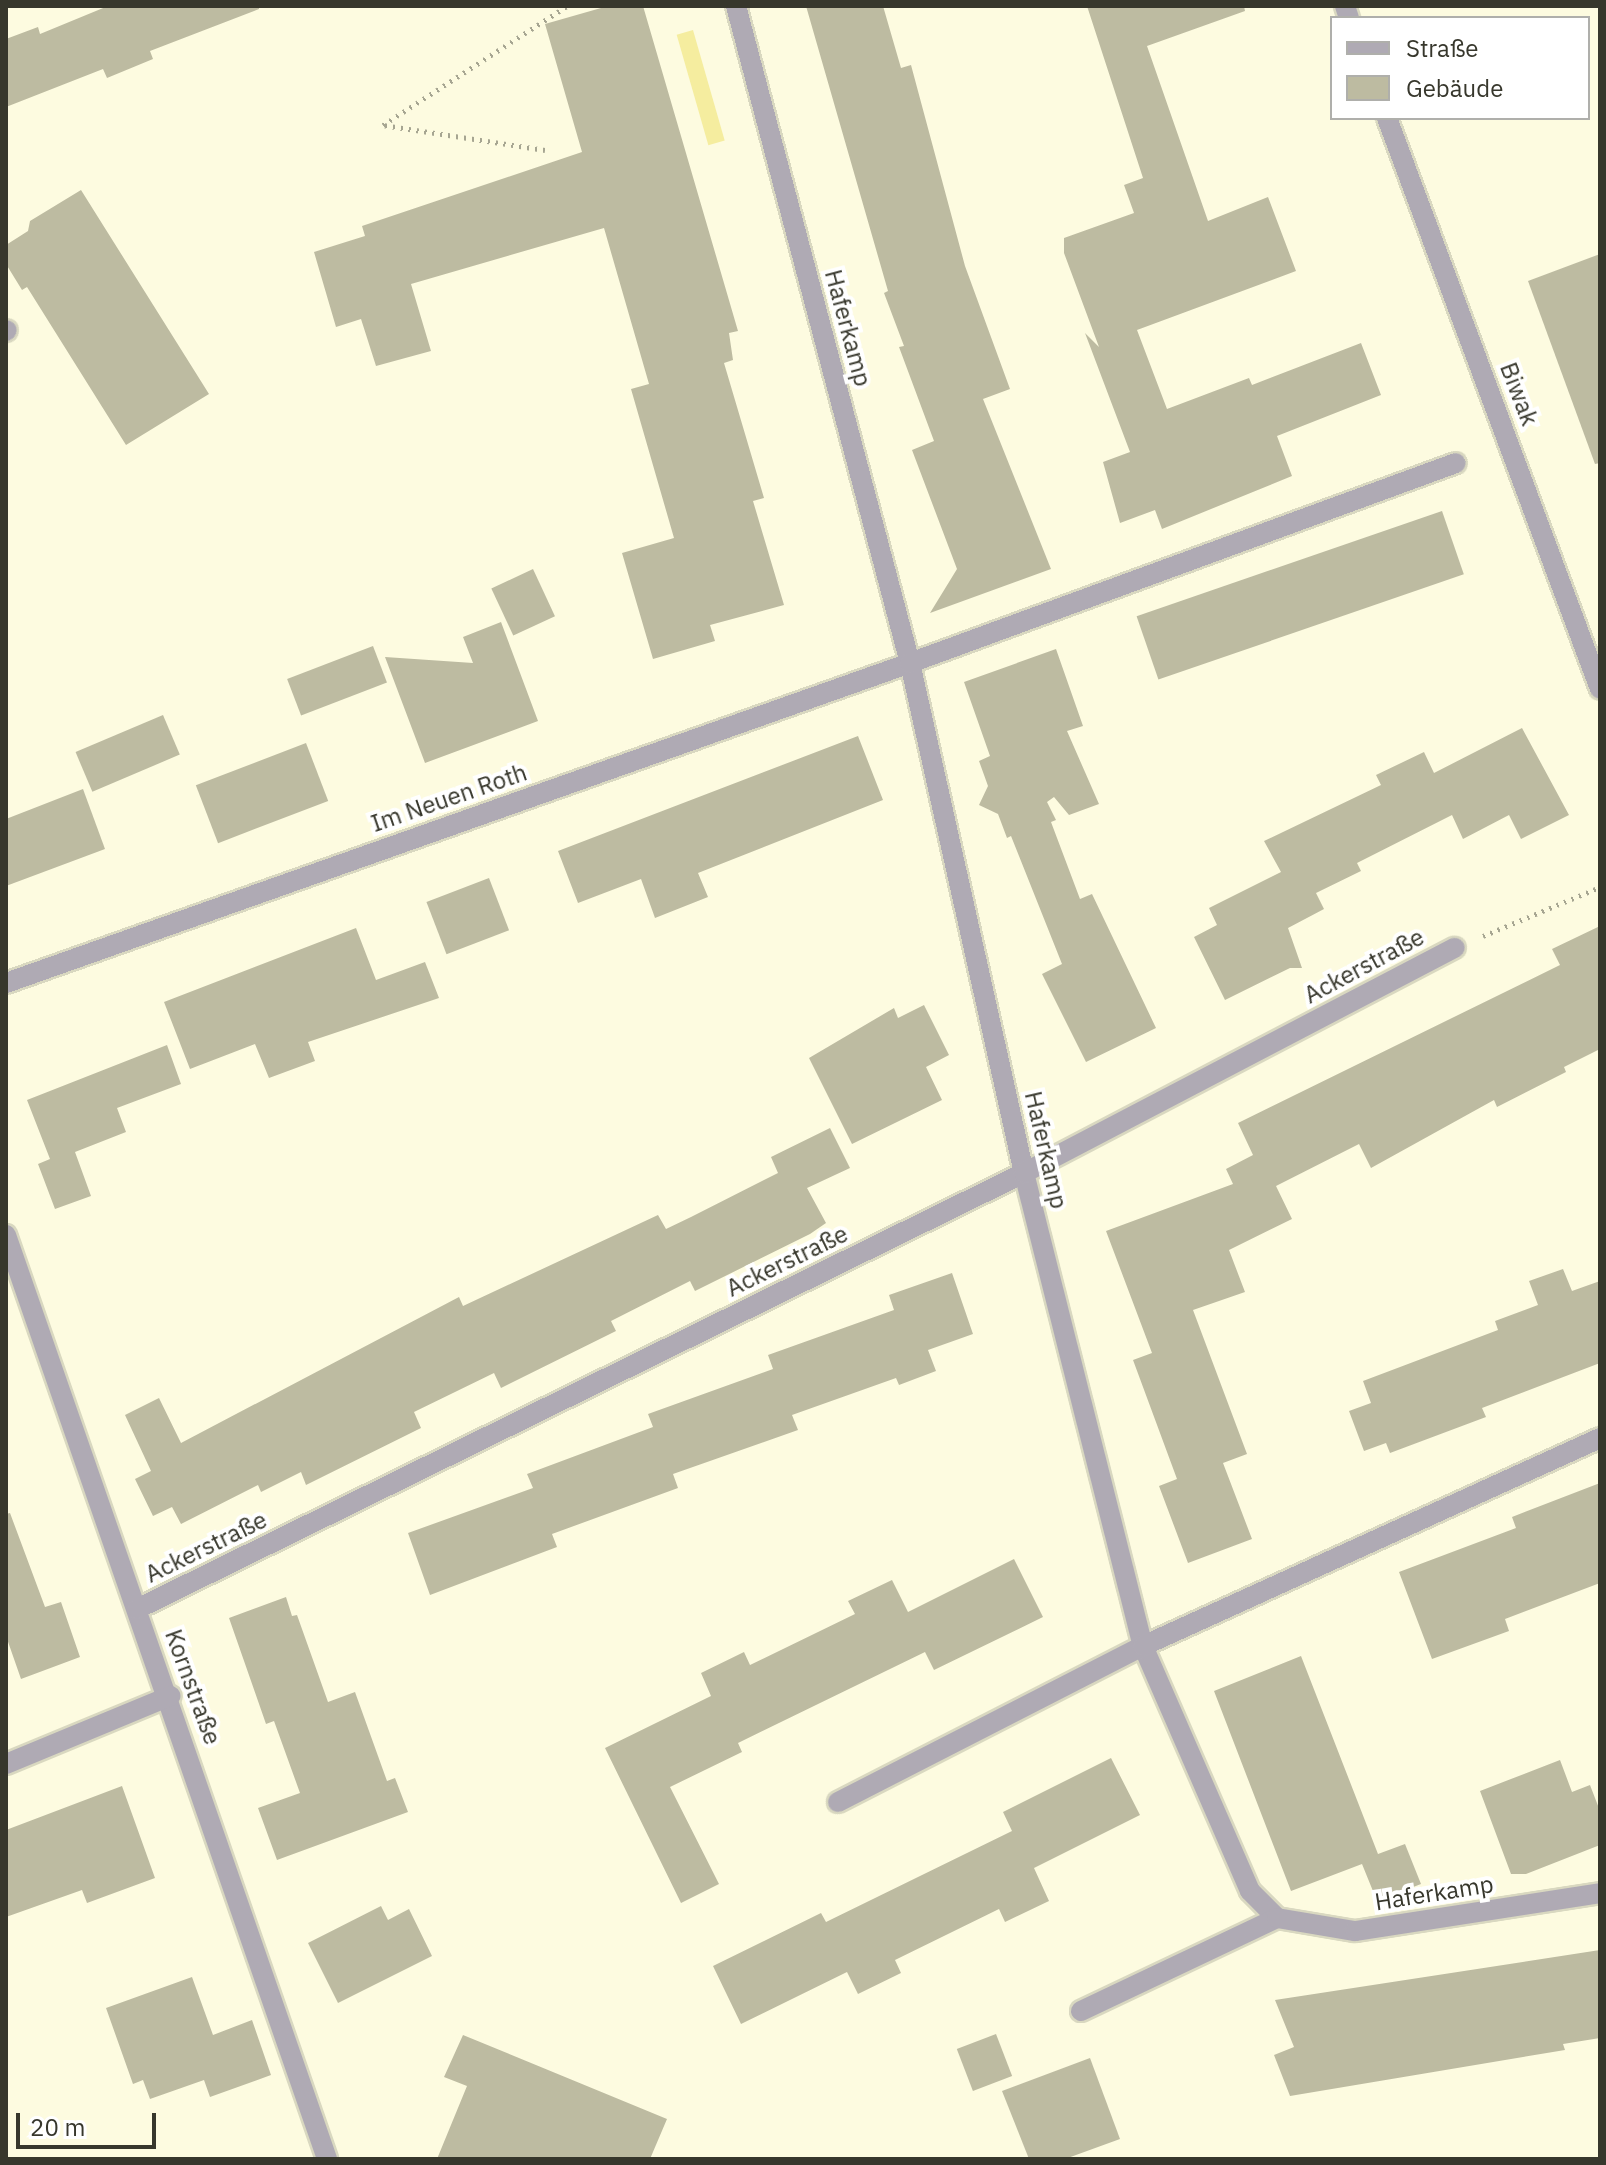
<!DOCTYPE html>
<meta charset="utf-8">
<style>
body{margin:0}
#map{position:relative;width:1606px;height:2165px;overflow:hidden;background:#fdfbe0;font-family:"IBM Plex Sans",sans-serif}
div>[style]{position:absolute}
.green>*{inset:0;background:#f5ed9f;transform-origin:0 0}
.building>*{inset:0;background:#bdbba1;transform-origin:0 0}
.path>*{height:5px;margin-top:-2.5px;transform-origin:0;background:repeating-linear-gradient(90deg,#a6a591 0 2px,transparent 0 8px)}
.roads{filter:drop-shadow(2px 0 #d9d8c0) drop-shadow(-2px 0 #d9d8c0) drop-shadow(0 2px #d9d8c0) drop-shadow(0 -2px #d9d8c0)}
.minor>*{height:20px;margin:-10px;padding:0 10px;transform-origin:10px;border-radius:10px;background:#afaab4}
span{translate:-50% -50%;white-space:nowrap;text-align:center;line-height:1.15;-webkit-text-stroke:8px #fff;paint-order:stroke}
.street-label{font-size:24px;color:#37372c}
.frame{position:absolute;inset:0;border:8px solid #37372c;pointer-events:none}
.legend{position:absolute;left:1330px;top:16px;width:260px;height:104px;box-sizing:border-box;background:#fff;border:2px solid #afafab;margin:0;padding:10px 14px;list-style:none;font-size:24px;color:#37372c}
.legend li{display:flex;align-items:center;gap:16px;height:40px}
.legend b{width:40px;border:2px solid #afafab}
.scale{position:absolute;left:16px;top:2113px;width:140px;height:36px;box-sizing:border-box;border:4px solid #37372c;border-top:0;padding-left:10px;font-size:24px;line-height:28px;white-space:nowrap;color:#37372c;-webkit-text-stroke:6px #fff;paint-order:stroke}
</style>
<div id="map">
<div class="green">
<i style="left:693px;top:30px;width:115px;height:17px;rotate:74deg"></i>
</div>
<div class="building">
<i style="clip-path:polygon(108px 6px,259px 6px,259px 9px,150px 51px,153px 59px,107px 78px,103px 69px,6px 107px,6px 39px,38px 27px,40px 34px)"></i>
<i style="clip-path:polygon(608px 6px,643px 6px,738px 331px,729px 333px,733px 360px,724px 363px,764px 498px,753px 501px,784px 605px,710px 625px,715px 641px,653px 659px,622px 553px,674px 538px,631px 389px,649px 384px,604px 228px,411px 284px,431px 351px,376px 366px,361px 319px,336px 327px,314px 252px,365px 236px,362px 226px,582px 152px,545px 24px)"></i>
<i style="clip-path:polygon(806px 6px,883px 6px,901px 68px,911px 65px,965px 266px,1010px 389px,983px 399px,1051px 569px,930px 613px,957px 569px,912px 450px,934px 441px,899px 347px,904px 346px,884px 293px,888px 291px)"></i>
<i style="clip-path:polygon(1087px 6px,1244px 6px,1245px 11px,1147px 46px,1208px 221px,1268px 197px,1296px 271px,1137px 330px,1167px 409px,1249px 378px,1252px 385px,1361px 343px,1381px 395px,1277px 436px,1292px 476px,1162px 529px,1155px 510px,1120px 523px,1103px 462px,1130px 452px,1085px 333px,1099px 347px,1064px 253px,1064px 238px,1134px 213px,1124px 185px,1143px 178px)"></i>
<i style="clip-path:polygon(81px 190px,209px 394px,126px 445px,27px 287px,22px 290px,6px 264px,6px 245px,28px 231px,30px 221px)"></i>
<i style="clip-path:polygon(1600px 254px,1600px 463px,1595px 464px,1528px 281px)"></i>
<i style="left:1442px;top:511px;width:67px;height:323px;rotate:71deg"></i>
<i style="left:533px;top:569px;width:52px;height:46px;rotate:65deg"></i>
<i style="clip-path:polygon(501px 622px,538px 721px,425px 763px,385px 657px,473px 663px,463px 637px)"></i>
<i style="left:373px;top:646px;width:39px;height:92px;rotate:69deg"></i>
<i style="clip-path:polygon(1056px 649px,1083px 726px,1067px 731px,1099px 804px,1069px 815px,1054px 797px,1047px 802px,1056px 820px,1051px 822px,1080px 899px,1092px 894px,1156px 1028px,1086px 1062px,1042px 974px,1062px 964px,1011px 836px,1007px 838px,998px 814px,979px 805px,988px 786px,979px 761px,990px 756px,964px 682px)"></i>
<i style="left:163px;top:715px;width:43px;height:95px;rotate:67deg"></i>
<i style="clip-path:polygon(1522px 728px,1569px 815px,1521px 839px,1509px 815px,1463px 839px,1452px 815px,1357px 863px,1361px 871px,1316px 893px,1324px 909px,1288px 928px,1302px 968px,1290px 968px,1225px 1000px,1194px 937px,1217px 925px,1209px 908px,1281px 872px,1264px 841px,1381px 785px,1376px 775px,1424px 752px,1434px 773px)"></i>
<i style="clip-path:polygon(858px 736px,883px 800px,698px 873px,708px 897px,655px 918px,641px 879px,578px 903px,558px 851px)"></i>
<i style="left:306px;top:743px;width:62px;height:118px;rotate:69deg"></i>
<i style="clip-path:polygon(83px 789px,105px 849px,6px 886px,6px 819px)"></i>
<i style="left:489px;top:878px;width:56px;height:67px;rotate:69deg"></i>
<i style="clip-path:polygon(1600px 926px,1600px 1049px,1564px 1067px,1566px 1072px,1497px 1107px,1494px 1100px,1371px 1168px,1359px 1144px,1276px 1186px,1292px 1219px,1229px 1250px,1245px 1292px,1193px 1310px,1247px 1454px,1223px 1463px,1252px 1539px,1188px 1563px,1159px 1486px,1177px 1479px,1133px 1360px,1152px 1353px,1106px 1231px,1233px 1184px,1226px 1169px,1253px 1155px,1238px 1123px,1560px 965px,1552px 949px)"></i>
<i style="clip-path:polygon(356px 928px,376px 980px,425px 962px,439px 998px,308px 1042px,315px 1061px,269px 1078px,255px 1044px,190px 1069px,164px 1002px)"></i>
<i style="clip-path:polygon(924px 1005px,949px 1055px,926px 1067px,942px 1100px,852px 1144px,809px 1058px,894px 1008px,898px 1018px)"></i>
<i style="clip-path:polygon(167px 1045px,181px 1084px,117px 1108px,126px 1132px,75px 1152px,91px 1196px,55px 1209px,38px 1164px,50px 1159px,27px 1100px)"></i>
<i style="clip-path:polygon(830px 1128px,850px 1168px,807px 1188px,826px 1223px,810px 1234px,695px 1291px,690px 1281px,611px 1321px,616px 1331px,501px 1388px,494px 1373px,414px 1412px,421px 1428px,306px 1485px,301px 1472px,261px 1492px,258px 1485px,181px 1524px,172px 1507px,153px 1516px,135px 1479px,151px 1471px,125px 1415px,159px 1398px,181px 1443px,459px 1297px,463px 1306px,658px 1215px,666px 1229px,691px 1217px,778px 1173px,771px 1157px)"></i>
<i style="clip-path:polygon(1563px 1269px,1572px 1291px,1600px 1281px,1600px 1363px,1482px 1408px,1486px 1417px,1390px 1453px,1386px 1443px,1364px 1451px,1349px 1411px,1371px 1403px,1363px 1381px,1498px 1330px,1495px 1321px,1538px 1305px,1529px 1281px)"></i>
<i style="clip-path:polygon(952px 1273px,973px 1334px,928px 1350px,936px 1371px,899px 1385px,896px 1378px,792px 1415px,798px 1430px,673px 1474px,678px 1488px,552px 1534px,557px 1547px,430px 1595px,408px 1533px,533px 1488px,527px 1474px,653px 1427px,648px 1414px,773px 1369px,768px 1355px,894px 1310px,889px 1295px)"></i>
<i style="clip-path:polygon(1600px 1483px,1600px 1583px,1505px 1619px,1509px 1631px,1432px 1659px,1399px 1572px,1516px 1528px,1512px 1517px)"></i>
<i style="clip-path:polygon(10px 1513px,45px 1607px,61px 1602px,80px 1657px,21px 1679px,6px 1636px,6px 1514px)"></i>
<i style="clip-path:polygon(1014px 1559px,1043px 1617px,934px 1670px,925px 1652px,738px 1743px,742px 1752px,670px 1787px,719px 1884px,681px 1903px,605px 1748px,711px 1696px,701px 1673px,744px 1652px,750px 1665px,855px 1614px,848px 1601px,892px 1580px,908px 1612px)"></i>
<i style="clip-path:polygon(286px 1597px,292px 1616px,297px 1615px,328px 1702px,355px 1692px,387px 1781px,395px 1778px,408px 1812px,277px 1860px,258px 1808px,300px 1793px,274px 1721px,266px 1724px,229px 1618px)"></i>
<i style="clip-path:polygon(1301px 1656px,1378px 1854px,1405px 1844px,1421px 1884px,1377px 1901px,1362px 1864px,1291px 1891px,1214px 1691px)"></i>
<i style="clip-path:polygon(1111px 1758px,1140px 1815px,1034px 1868px,1049px 1901px,1005px 1922px,999px 1909px,895px 1960px,901px 1973px,858px 1994px,847px 1972px,741px 2024px,713px 1966px,821px 1913px,826px 1922px,1012px 1831px,1003px 1812px)"></i>
<i style="clip-path:polygon(1560px 1760px,1572px 1792px,1590px 1785px,1600px 1811px,1600px 1845px,1526px 1874px,1511px 1874px,1480px 1791px)"></i>
<i style="clip-path:polygon(122px 1786px,155px 1878px,87px 1903px,82px 1890px,6px 1917px,6px 1830px)"></i>
<i style="clip-path:polygon(381px 1906px,388px 1920px,409px 1909px,432px 1956px,338px 2003px,308px 1943px)"></i>
<i style="clip-path:polygon(1600px 1950px,1600px 2038px,1563px 2044px,1565px 2050px,1290px 2096px,1274px 2055px,1294px 2047px,1275px 2000px)"></i>
<i style="clip-path:polygon(192px 1977px,213px 2035px,252px 2020px,271px 2075px,210px 2097px,204px 2080px,150px 2099px,143px 2080px,133px 2084px,106px 2008px)"></i>
<i style="left:996px;top:2034px;width:45px;height:42px;rotate:69deg"></i>
<i style="clip-path:polygon(463px 2035px,667px 2119px,650px 2159px,437px 2159px,467px 2086px,444px 2077px)"></i>
<i style="clip-path:polygon(1090px 2058px,1120px 2139px,1065px 2159px,1029px 2159px,1002px 2091px)"></i>
</div>
<div class="path">
<i style="left:545px;top:150px;width:164px;rotate:-171.2deg"></i>
<i style="left:383px;top:125px;width:219px;rotate:-32.9deg"></i>
<i style="left:1483px;top:936px;width:127px;rotate:-22.7deg"></i>
</div>
<div class="roads">
<div class="minor">
<i style="left:736px;top:6px;width:680px;rotate:75.17deg"></i>
<i style="left:910px;top:663px;width:523px;rotate:77.4deg"></i>
<i style="left:1024px;top:1173px;width:488px;rotate:75.9deg"></i>
<i style="left:1143px;top:1646px;width:267px;rotate:66.4deg"></i>
<i style="left:1250px;top:1891px;width:38px;rotate:45deg"></i>
<i style="left:1345px;top:6px;width:13px;rotate:72deg"></i>
<i style="left:1387px;top:118px;width:609px;rotate:69.54deg"></i>
<i style="left:6px;top:331px;width:1px;rotate:-45deg"></i>
<i style="left:6px;top:983px;width:959px;rotate:-19.49deg"></i>
<i style="left:910px;top:663px;width:581px;rotate:-20.12deg"></i>
<i style="left:6px;top:1235px;width:978px;rotate:70.84deg"></i>
<i style="left:137px;top:1609px;width:988px;rotate:-26.18deg"></i>
<i style="left:1024px;top:1173px;width:486px;rotate:-27.6deg"></i>
<i style="left:6px;top:1764px;width:178px;rotate:-22.5deg"></i>
<i style="left:838px;top:1802px;width:343px;rotate:-27.1deg"></i>
<i style="left:1143px;top:1646px;width:502px;rotate:-24.47deg"></i>
<i style="left:1081px;top:2011px;width:217px;rotate:-25.4deg"></i>
<i style="left:1277px;top:1918px;width:79px;rotate:9.5deg"></i>
<i style="left:1355px;top:1931px;width:248px;rotate:-8.8deg"></i>
</div>
</div>
<div class="street-label">
<span style="left:848px;top:328px;rotate:75deg">Haferkamp</span>
<span style="left:1519px;top:394px;rotate:69deg">Biwak</span>
<span style="left:449px;top:798px;rotate:-19deg">Im Neuen Roth</span>
<span style="left:1364px;top:966px;rotate:-28deg">Ackerstraße</span>
<span style="left:1046px;top:1150px;rotate:77deg">Haferkamp</span>
<span style="left:787px;top:1261px;rotate:-26deg">Ackerstraße</span>
<span style="left:206px;top:1547px;rotate:-26deg">Ackerstraße</span>
<span style="left:193px;top:1687px;rotate:70deg">Kornstraße</span>
<span style="left:1434px;top:1893px;rotate:-9deg">Haferkamp</span>
</div>
<div class="frame"></div>
<ul class="legend">
<li><b style="height:10px;background:#afaab4"></b>Straße</li>
<li><b style="height:22px;background:#bdbba1"></b>Gebäude</li>
</ul>
<div class="scale">20 m</div>
</div>
